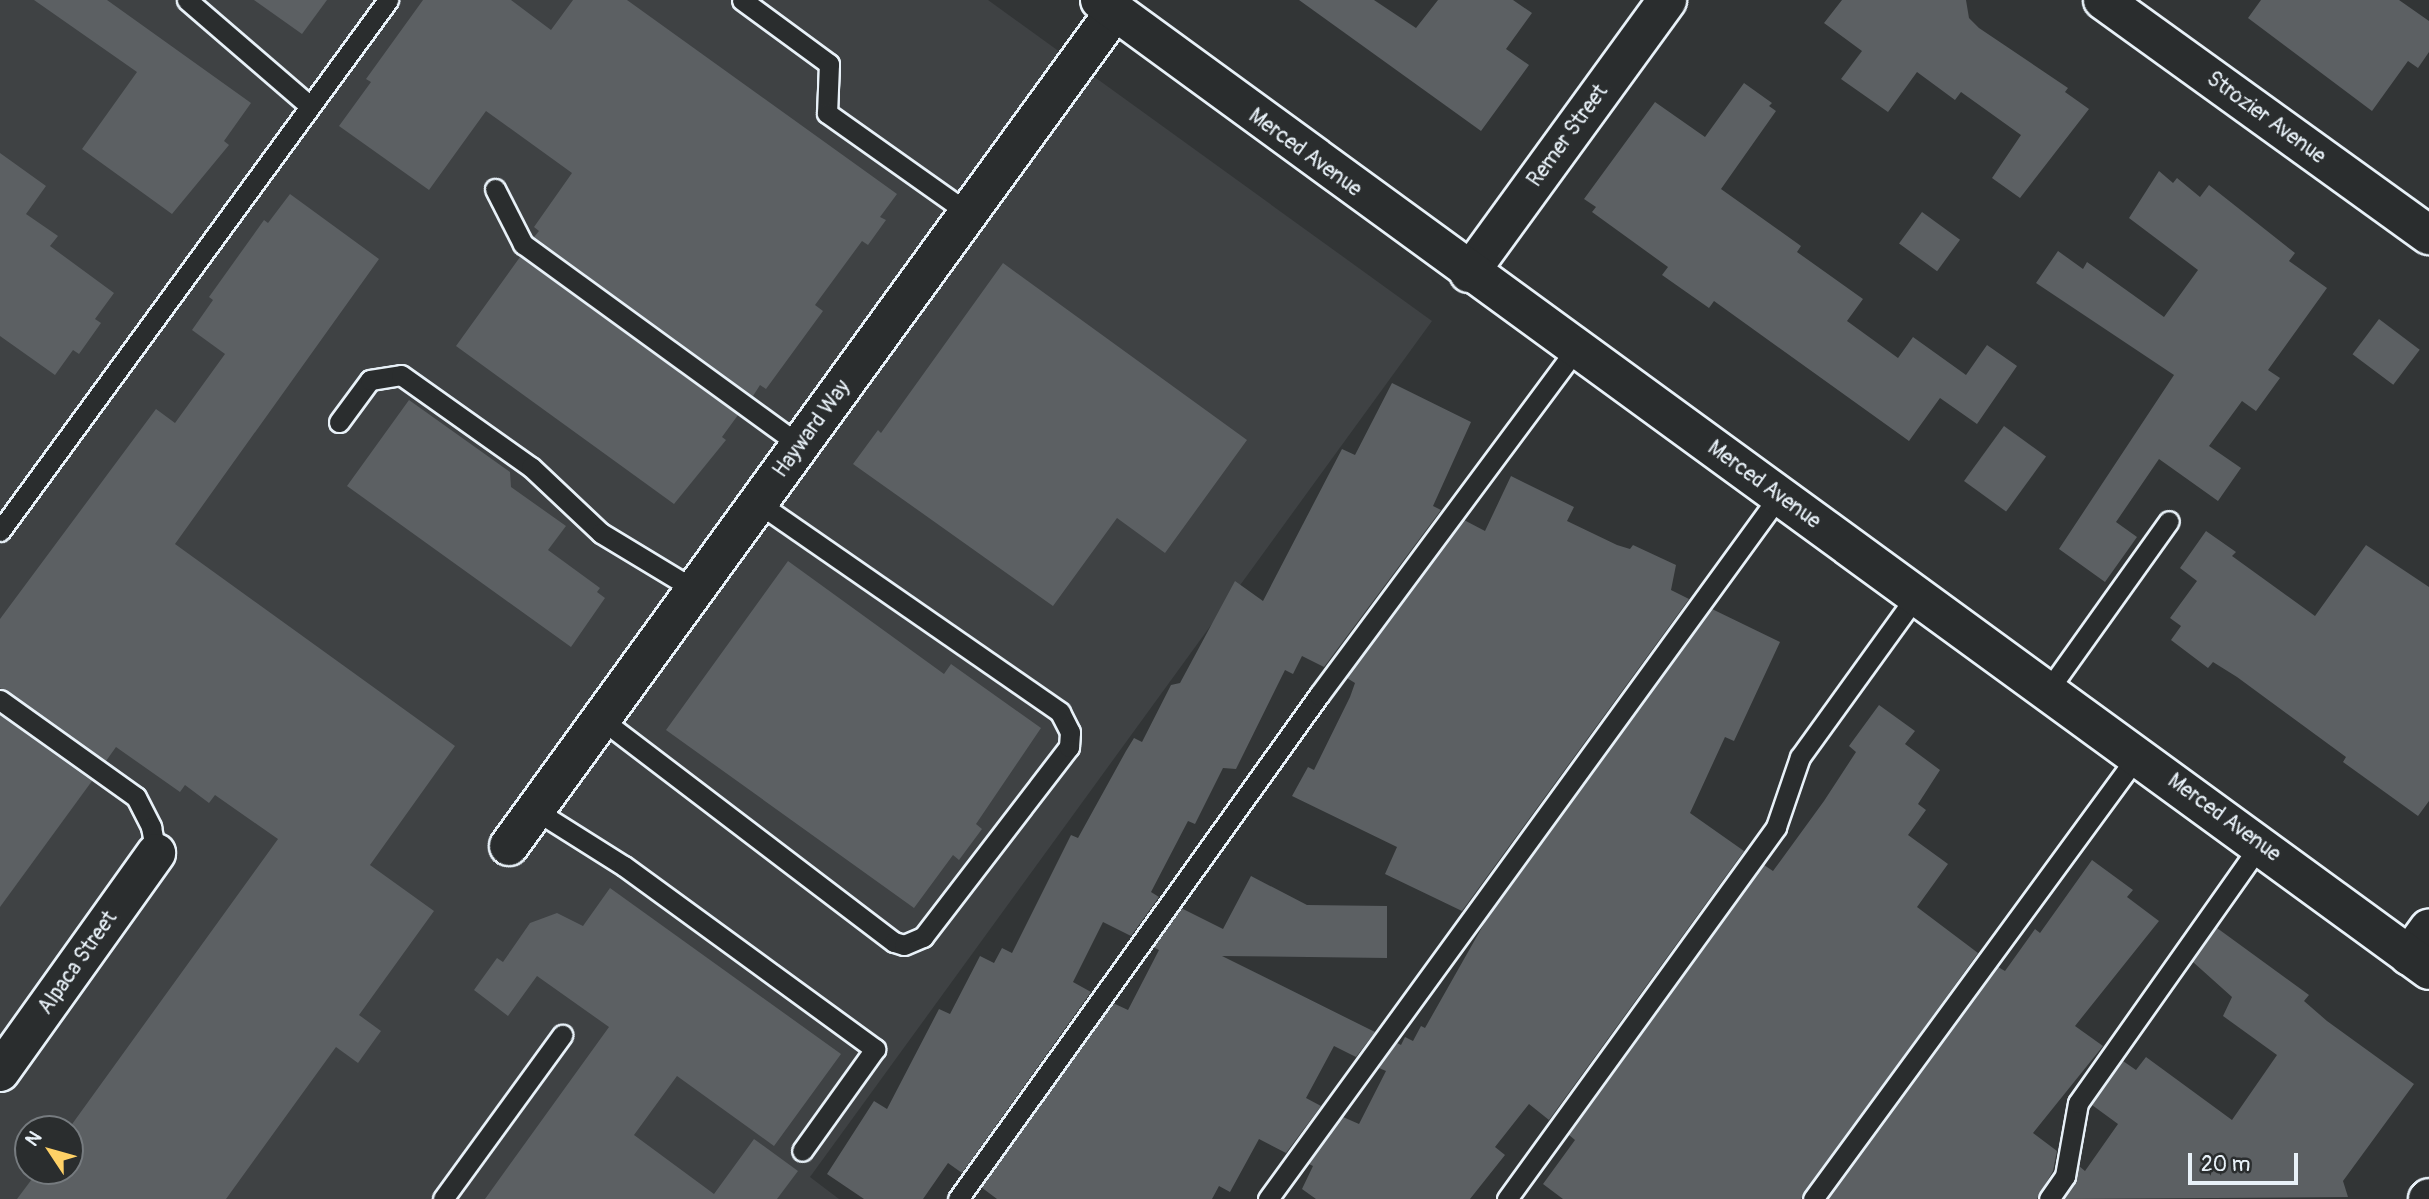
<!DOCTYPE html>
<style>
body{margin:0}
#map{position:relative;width:2429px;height:1199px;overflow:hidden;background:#323536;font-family:Pangolin,sans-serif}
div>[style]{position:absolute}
.built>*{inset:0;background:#3f4244}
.building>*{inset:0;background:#5c6063;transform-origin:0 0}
.roads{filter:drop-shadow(2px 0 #e8f1f8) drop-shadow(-2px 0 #e8f1f8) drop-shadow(0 2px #e8f1f8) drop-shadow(0 -2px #e8f1f8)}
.lane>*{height:19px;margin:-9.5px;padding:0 9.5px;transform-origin:9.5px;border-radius:9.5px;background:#2a2d2e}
.street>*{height:38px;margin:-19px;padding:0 19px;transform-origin:19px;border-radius:19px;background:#2a2d2e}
.secondary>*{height:38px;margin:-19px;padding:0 19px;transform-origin:19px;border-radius:19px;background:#2a2d2e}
span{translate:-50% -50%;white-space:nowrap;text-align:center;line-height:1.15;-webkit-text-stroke:6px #2a2d2e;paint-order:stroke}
.street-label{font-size:21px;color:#e8f1f8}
.north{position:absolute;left:14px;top:1115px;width:70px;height:70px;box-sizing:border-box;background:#2a2d2e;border:2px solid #767b7f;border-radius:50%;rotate:306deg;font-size:19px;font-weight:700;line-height:28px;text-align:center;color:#e8f1f8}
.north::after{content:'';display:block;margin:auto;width:24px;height:32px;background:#ffd166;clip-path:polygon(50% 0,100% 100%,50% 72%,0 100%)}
.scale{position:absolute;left:2188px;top:1153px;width:110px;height:32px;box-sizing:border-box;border:4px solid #e8f1f8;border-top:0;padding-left:9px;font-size:21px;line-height:24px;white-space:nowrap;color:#e8f1f8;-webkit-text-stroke:5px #2a2d2e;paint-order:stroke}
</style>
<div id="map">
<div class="built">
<i style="clip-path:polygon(evenodd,0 0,988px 0,1432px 321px,810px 1177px,839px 1199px,0 1199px,0 0,28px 1129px,70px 1129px,70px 1171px,28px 1171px,28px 1129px)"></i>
</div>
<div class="building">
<i style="clip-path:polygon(34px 0,107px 0,251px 103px,224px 141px,229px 145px,172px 214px,82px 149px,137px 72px)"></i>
<i style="clip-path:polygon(254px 0,327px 0,302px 34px)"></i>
<i style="clip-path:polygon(423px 0,511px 0,551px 30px,573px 0,627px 0,897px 194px,880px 217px,886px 220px,868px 245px,862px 241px,815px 305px,823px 311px,766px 389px,760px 385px,753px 396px,534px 237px,539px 231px,534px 227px,572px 173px,486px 111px,429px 190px,339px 126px,371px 82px,366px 79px)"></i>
<i style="clip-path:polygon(1299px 0,1374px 0,1416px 28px,1438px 0,1513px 0,1532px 13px,1506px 49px,1529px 65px,1481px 131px)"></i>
<i style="clip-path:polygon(1842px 0,1966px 0,1969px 18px,1979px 28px,2068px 88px,2065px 92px,2089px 109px,2020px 198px,1992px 178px,2021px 135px,1961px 92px,1955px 100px,1917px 72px,1888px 112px,1841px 79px,1862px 51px,1824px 23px)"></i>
<i style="clip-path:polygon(2261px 0,2399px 0,2429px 21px,2429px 52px,2418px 68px,2408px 61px,2372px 111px,2248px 18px)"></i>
<i style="clip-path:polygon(1744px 83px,1772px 103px,1769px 106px,1776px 111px,1721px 189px,1801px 246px,1797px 252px,1863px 299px,1847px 321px,1898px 358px,1913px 337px,1966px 375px,1987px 345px,2017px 366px,1977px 424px,1940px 398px,1909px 441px,1714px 301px,1709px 308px,1662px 275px,1668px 267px,1592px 212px,1596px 207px,1584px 199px,1655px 102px,1705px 137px)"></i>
<i style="clip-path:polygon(0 153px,46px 186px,26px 214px,58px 236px,50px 246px,114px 293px,95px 319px,101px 323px,79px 354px,73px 350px,55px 375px,0 336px)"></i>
<i style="clip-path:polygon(2159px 171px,2173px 183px,2177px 178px,2200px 197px,2209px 185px,2295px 253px,2289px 261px,2327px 288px,2268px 370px,2280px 378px,2256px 411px,2242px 401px,2209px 446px,2241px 468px,2218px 501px,2159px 459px,2116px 522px,2137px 537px,2105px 582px,2059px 549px,2174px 375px,2036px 283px,2058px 251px,2083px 269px,2087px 262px,2164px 317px,2198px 270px,2129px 218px)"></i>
<i style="clip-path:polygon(290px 194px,379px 259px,175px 544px,455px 746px,370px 865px,434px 911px,359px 1015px,381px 1031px,358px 1063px,336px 1047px,226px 1199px,17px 1199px,38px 1171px,70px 1171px,70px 1127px,278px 839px,215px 795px,209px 803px,185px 785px,180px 792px,116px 747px,106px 761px,0 688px,0 619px,156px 409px,175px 423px,225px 354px,192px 330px,213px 300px,209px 297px,264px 220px,268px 223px)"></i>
<i style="left:1922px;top:212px;width:47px;height:39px;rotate:36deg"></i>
<i style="clip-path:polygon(520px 257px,738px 415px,722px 437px,726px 440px,674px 504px,456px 346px)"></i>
<i style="clip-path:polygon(1003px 263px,1247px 440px,1165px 553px,1117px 518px,1053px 606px,853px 464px,878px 430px,881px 433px)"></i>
<i style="left:2379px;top:319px;width:51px;height:44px;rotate:37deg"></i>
<i style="clip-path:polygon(1392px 383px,1471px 422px,1433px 506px,1441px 510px,1324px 667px,1302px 656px,1293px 674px,1285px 670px,1236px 769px,1223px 768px,1195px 824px,1188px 821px,1151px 892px,1159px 897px,1131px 936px,1103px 922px,1073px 982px,1091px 992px,962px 1173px,948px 1163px,923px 1199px,864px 1199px,827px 1174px,874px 1101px,887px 1109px,939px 1009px,950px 1014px,980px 956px,994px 963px,1002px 948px,1012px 953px,1071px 835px,1078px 838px,1126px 751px,1134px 738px,1142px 742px,1171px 685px,1180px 683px,1235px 581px,1263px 601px,1342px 449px,1355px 455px)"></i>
<i style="clip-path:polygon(409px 400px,510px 472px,511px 487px,566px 526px,548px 550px,600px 588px,597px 592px,605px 598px,571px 647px,347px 486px)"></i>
<i style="left:2004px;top:426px;width:52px;height:68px;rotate:36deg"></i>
<i style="clip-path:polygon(1511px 476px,1574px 507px,1567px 521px,1617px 545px,1630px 549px,1633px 545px,1676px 565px,1671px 590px,1689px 599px,1462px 911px,1385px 874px,1397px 847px,1292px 796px,1308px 767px,1314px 770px,1350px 697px,1355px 683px,1347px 678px,1464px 520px,1485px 531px)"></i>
<i style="clip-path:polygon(2206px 531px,2236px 552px,2232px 556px,2315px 616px,2366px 545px,2429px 587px,2429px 801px,2418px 816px,2343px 762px,2346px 757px,2237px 677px,2213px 662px,2208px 668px,2171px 640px,2181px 626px,2170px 618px,2197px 581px,2180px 568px)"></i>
<i style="clip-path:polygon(788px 561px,944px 674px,951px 664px,1041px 728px,976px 824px,982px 829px,959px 860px,953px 855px,914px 908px,666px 730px)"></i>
<i style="clip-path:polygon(1712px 609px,1780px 642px,1734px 741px,1725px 737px,1690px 813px,1744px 851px,1549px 1120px,1529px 1104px,1495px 1147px,1505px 1155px,1470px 1199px,1316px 1199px,1302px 1189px,1313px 1166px,1309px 1164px,1343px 1117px,1359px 1124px,1386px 1071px,1379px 1068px,1397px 1043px,1401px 1045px,1405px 1037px,1413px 1041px,1421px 1026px,1425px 1028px,1485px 922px)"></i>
<i style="clip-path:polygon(1879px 705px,1915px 731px,1905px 744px,1940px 770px,1918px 804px,1926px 810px,1908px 835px,1948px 864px,1917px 907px,1978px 953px,1801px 1199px,1563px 1199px,1543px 1184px,1575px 1140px,1569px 1135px,1764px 865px,1773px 871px,1824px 801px,1856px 752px,1849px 746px)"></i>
<i style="clip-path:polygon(0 715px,92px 781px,0 907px)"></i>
<i style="clip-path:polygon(2092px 860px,2133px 890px,2127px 897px,2159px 921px,2075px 1026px,2103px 1046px,2033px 1133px,2057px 1151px,2053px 1171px,2037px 1199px,1828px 1199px,1998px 967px,2005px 971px,2035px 929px,2040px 933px)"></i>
<i style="clip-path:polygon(1251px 876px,1307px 905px,1387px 906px,1387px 958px,1222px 956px,1375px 1032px,1356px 1057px,1334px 1046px,1306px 1098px,1321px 1106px,1286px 1153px,1259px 1139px,1230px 1192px,1219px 1186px,1212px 1199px,997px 1199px,981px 1187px,1113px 1003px,1128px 1010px,1159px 950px,1153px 947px,1181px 908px,1223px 929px)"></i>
<i style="clip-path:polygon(610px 888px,841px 1054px,774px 1146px,677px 1076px,634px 1135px,714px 1194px,754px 1139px,798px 1171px,777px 1199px,485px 1199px,609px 1027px,537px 976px,508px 1016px,474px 990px,497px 958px,503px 962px,530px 923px,557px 913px,583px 926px)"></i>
<i style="clip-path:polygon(2217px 928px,2309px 995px,2304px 1001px,2327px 1021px,2414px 1084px,2343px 1181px,2348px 1197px,2064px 1199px,2079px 1166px,2085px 1171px,2118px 1124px,2092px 1105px,2123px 1061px,2136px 1070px,2146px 1057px,2232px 1120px,2277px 1055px,2223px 1016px,2232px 997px,2193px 962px)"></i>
</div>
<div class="roads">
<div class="lane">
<i style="left:187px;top:0;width:162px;rotate:40.8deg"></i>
<i style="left:742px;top:0;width:108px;rotate:36.3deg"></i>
<i style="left:829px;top:64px;width:49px;rotate:92.3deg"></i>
<i style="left:827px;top:113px;width:173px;rotate:35.3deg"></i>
<i style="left:495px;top:189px;width:62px;rotate:63deg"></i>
<i style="left:523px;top:244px;width:342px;rotate:36deg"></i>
<i style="left:339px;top:422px;width:52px;rotate:-53.6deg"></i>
<i style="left:370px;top:380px;width:31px;rotate:-9deg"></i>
<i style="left:401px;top:375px;width:159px;rotate:35.3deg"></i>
<i style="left:531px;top:467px;width:96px;rotate:43.3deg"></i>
<i style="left:601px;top:533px;width:110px;rotate:31.2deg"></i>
<i style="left:0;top:531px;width:658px;rotate:-53.84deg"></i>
<i style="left:2049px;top:689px;width:206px;rotate:-54.5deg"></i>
<i style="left:0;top:700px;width:167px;rotate:35.5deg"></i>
<i style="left:136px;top:797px;width:34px;rotate:63deg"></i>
<i style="left:151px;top:827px;width:26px;rotate:79deg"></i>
<i style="left:601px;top:719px;width:368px;rotate:37.3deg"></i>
<i style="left:894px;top:942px;width:10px;rotate:17deg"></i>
<i style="left:904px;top:945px;width:21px;rotate:-23deg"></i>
<i style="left:923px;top:937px;width:240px;rotate:-52.5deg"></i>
<i style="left:1069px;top:747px;width:15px;rotate:-86deg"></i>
<i style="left:1070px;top:732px;width:22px;rotate:-117deg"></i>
<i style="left:1060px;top:712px;width:367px;rotate:-145.3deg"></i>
<i style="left:535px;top:810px;width:105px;rotate:32.2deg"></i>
<i style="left:624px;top:866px;width:311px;rotate:36.1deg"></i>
<i style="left:875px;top:1049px;width:125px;rotate:125.6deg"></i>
<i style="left:443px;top:1199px;width:203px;rotate:-54deg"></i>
<i style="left:958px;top:1199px;width:620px;rotate:-54.39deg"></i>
<i style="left:1319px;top:695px;width:431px;rotate:-53.4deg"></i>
<i style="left:1268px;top:1199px;width:869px;rotate:-53.99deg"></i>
<i style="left:1507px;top:1199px;width:459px;rotate:-54.1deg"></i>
<i style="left:1776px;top:827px;width:74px;rotate:-71.1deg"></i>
<i style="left:1800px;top:757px;width:200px;rotate:-54.2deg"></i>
<i style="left:1813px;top:1199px;width:550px;rotate:-53.8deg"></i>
<i style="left:2049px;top:1199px;width:28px;rotate:-55deg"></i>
<i style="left:2065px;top:1176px;width:74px;rotate:-79.9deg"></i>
<i style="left:2078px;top:1103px;width:317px;rotate:-54.8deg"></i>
</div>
<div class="street">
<i style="left:2103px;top:0;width:402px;rotate:35.8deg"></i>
<i style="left:1469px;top:273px;width:337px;rotate:-54deg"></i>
<i style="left:509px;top:846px;width:1032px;rotate:-54.03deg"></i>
<i style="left:2409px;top:956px;width:34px;rotate:-54deg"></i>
<i style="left:0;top:1072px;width:269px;rotate:-54.5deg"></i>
<i style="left:2428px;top:1199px;width:1px;rotate:-45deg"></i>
</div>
<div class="secondary">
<i style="left:1100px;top:0;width:1645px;rotate:36.12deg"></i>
</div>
</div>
<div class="street-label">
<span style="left:2266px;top:118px;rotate:36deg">Strozier Avenue</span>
<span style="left:1568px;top:136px;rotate:-54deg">Remer Street</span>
<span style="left:1305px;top:153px;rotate:36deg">Merced Avenue</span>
<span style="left:812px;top:429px;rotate:-54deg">Hayward Way</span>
<span style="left:1764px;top:485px;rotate:36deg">Merced Avenue</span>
<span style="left:2224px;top:818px;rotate:36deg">Merced Avenue</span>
<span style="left:78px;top:963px;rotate:-55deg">Alpaca Street</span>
</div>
<div class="north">N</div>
<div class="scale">20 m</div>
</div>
